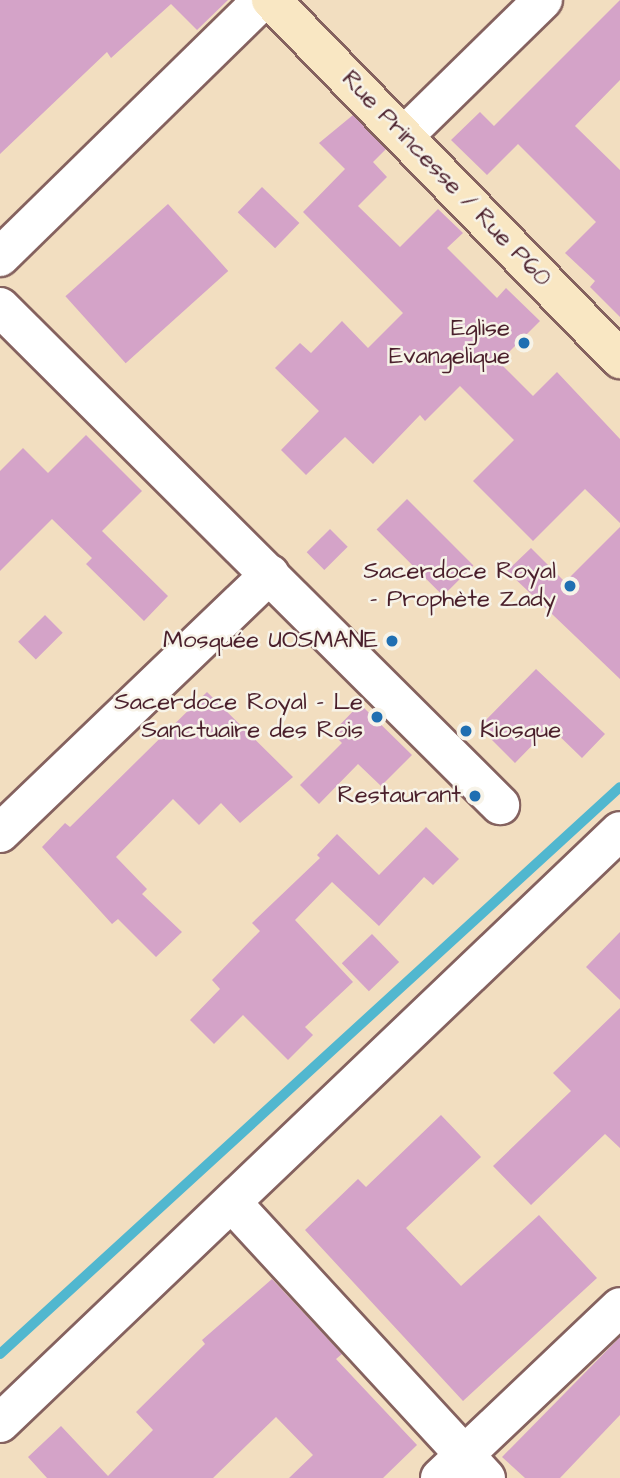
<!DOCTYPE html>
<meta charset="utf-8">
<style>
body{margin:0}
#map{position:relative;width:620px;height:1478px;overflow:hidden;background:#f2dec0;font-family:"Architects Daughter",sans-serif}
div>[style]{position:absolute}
.stream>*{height:10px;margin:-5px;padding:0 5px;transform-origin:5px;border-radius:5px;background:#51b7cf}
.building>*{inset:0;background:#d4a3c8;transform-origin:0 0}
.roads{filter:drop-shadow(2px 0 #85625f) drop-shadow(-2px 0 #85625f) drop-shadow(0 2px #85625f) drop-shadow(0 -2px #85625f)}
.street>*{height:38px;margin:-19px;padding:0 19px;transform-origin:19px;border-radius:19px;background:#fff}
.secondary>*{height:38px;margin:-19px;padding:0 19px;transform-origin:19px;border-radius:19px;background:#f9e7c3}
.dots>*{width:19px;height:19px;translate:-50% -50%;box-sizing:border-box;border:4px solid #f7f3e8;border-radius:50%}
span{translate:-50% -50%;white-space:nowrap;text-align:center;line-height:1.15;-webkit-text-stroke:5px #f7f3e8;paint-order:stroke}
.street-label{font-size:24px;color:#4a1f2b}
.poi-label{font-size:24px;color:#4a1f2b}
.right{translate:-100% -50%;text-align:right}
.left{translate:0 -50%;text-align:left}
</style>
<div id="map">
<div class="stream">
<i style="left:0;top:1354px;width:840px;rotate:-42.44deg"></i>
</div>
<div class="building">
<i style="clip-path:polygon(0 0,228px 0,197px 30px,171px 4px,111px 58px,107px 52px,0 154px)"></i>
<i style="clip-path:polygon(620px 0,620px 80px,575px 126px,620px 170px,620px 317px,590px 287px,595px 281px,565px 253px,596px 222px,518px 144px,487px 175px,451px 140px,480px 112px,494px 126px)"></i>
<i style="clip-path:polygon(353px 115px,386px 149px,373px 162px,387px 177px,358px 206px,400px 247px,438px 209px,463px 233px,447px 248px,497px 298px,506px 288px,540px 321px,499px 362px,533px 396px,557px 372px,620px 439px,620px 523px,585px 489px,533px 541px,473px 481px,514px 440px,460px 386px,425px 421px,420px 415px,373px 464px,345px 437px,306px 475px,281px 450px,319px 411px,275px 368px,300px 343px,311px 353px,342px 321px,368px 348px,403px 313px,303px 212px,345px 169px,319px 143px)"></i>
<i style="left:262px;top:187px;width:52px;height:35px;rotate:44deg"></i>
<i style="left:168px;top:204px;width:90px;height:138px;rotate:48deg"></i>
<i style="clip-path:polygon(86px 435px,142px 491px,102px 531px,168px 596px,144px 621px,86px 564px,92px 558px,52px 519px,0 571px,0 471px,23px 448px,48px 473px)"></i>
<i style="left:407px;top:499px;width:94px;height:43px;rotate:45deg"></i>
<i style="clip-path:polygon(620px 527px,620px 679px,507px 571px,531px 548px,565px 582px)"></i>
<i style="left:330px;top:529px;width:25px;height:33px;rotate:45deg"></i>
<i style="left:45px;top:615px;width:25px;height:38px;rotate:45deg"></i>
<i style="clip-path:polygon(536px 669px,605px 734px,582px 758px,550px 727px,515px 763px,479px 727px)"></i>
<i style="clip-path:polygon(207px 692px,293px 777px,240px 823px,221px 803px,199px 825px,173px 799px,116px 857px,147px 889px,142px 894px,182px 932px,156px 957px,118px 919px,112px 924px,42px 847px,65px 823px,70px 827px)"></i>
<i style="clip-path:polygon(360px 704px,412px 755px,381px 786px,358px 764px,319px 804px,300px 785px,342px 743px,332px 733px)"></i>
<i style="clip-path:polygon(426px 827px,459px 859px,433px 885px,424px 877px,379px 926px,332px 882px,295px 920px,353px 982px,305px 1027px,313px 1035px,288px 1060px,243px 1015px,214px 1044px,190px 1020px,220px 989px,212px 980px,260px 931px,252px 923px,320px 858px,317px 855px,337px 834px,379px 875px)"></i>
<i style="clip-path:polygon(620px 932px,620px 1000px,586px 967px)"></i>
<i style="left:372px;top:934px;width:39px;height:42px;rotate:46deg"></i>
<i style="clip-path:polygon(620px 1008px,620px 1148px,605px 1134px,531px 1205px,493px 1166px,571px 1091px,553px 1073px)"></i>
<i style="clip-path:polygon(441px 1115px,481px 1157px,406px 1228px,461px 1286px,539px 1215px,597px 1278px,463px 1401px,305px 1230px,358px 1179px,366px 1187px)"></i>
<i style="clip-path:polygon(272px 1279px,342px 1354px,336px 1359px,417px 1445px,383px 1478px,289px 1478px,313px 1455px,276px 1417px,213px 1478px,47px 1478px,28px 1457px,61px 1426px,108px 1476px,153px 1430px,136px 1412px,205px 1344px,202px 1340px)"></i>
<i style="clip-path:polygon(620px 1337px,620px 1415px,560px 1478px,525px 1478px,502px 1457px)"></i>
</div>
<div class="roads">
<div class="street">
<i style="left:405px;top:135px;width:193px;rotate:-44.4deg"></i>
<i style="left:0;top:257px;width:367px;rotate:-44.4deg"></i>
<i style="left:0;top:307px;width:706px;rotate:44.89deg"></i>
<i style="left:0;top:833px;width:374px;rotate:-43.8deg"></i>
<i style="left:233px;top:1204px;width:373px;rotate:47.3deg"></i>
<i style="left:0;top:1423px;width:857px;rotate:-43.68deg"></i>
<i style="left:440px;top:1478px;width:248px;rotate:-43.5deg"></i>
</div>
<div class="secondary">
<i style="left:271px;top:0;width:501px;rotate:45.81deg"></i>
</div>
</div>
<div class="dots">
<i style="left:524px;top:343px;background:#1f6fb2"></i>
<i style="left:570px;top:586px;background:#1f6fb2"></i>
<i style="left:392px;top:641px;background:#1f6fb2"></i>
<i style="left:377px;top:717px;background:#1f6fb2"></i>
<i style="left:466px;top:731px;background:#1f6fb2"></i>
<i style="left:475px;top:796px;background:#1f6fb2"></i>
</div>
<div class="street-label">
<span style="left:446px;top:179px;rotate:46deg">Rue Princesse / Rue P60</span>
</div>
<div class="poi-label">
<span class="right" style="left:510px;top:343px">Eglise<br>Evangelique</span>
<span class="right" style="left:556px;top:586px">Sacerdoce Royal<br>- Prophète Zady</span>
<span class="right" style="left:378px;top:641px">Mosquée UOSMANE</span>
<span class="right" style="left:363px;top:717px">Sacerdoce Royal - Le<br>Sanctuaire des Rois</span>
<span class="left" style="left:480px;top:731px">Kiosque</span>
<span class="right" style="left:461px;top:796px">Restaurant</span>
</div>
</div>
